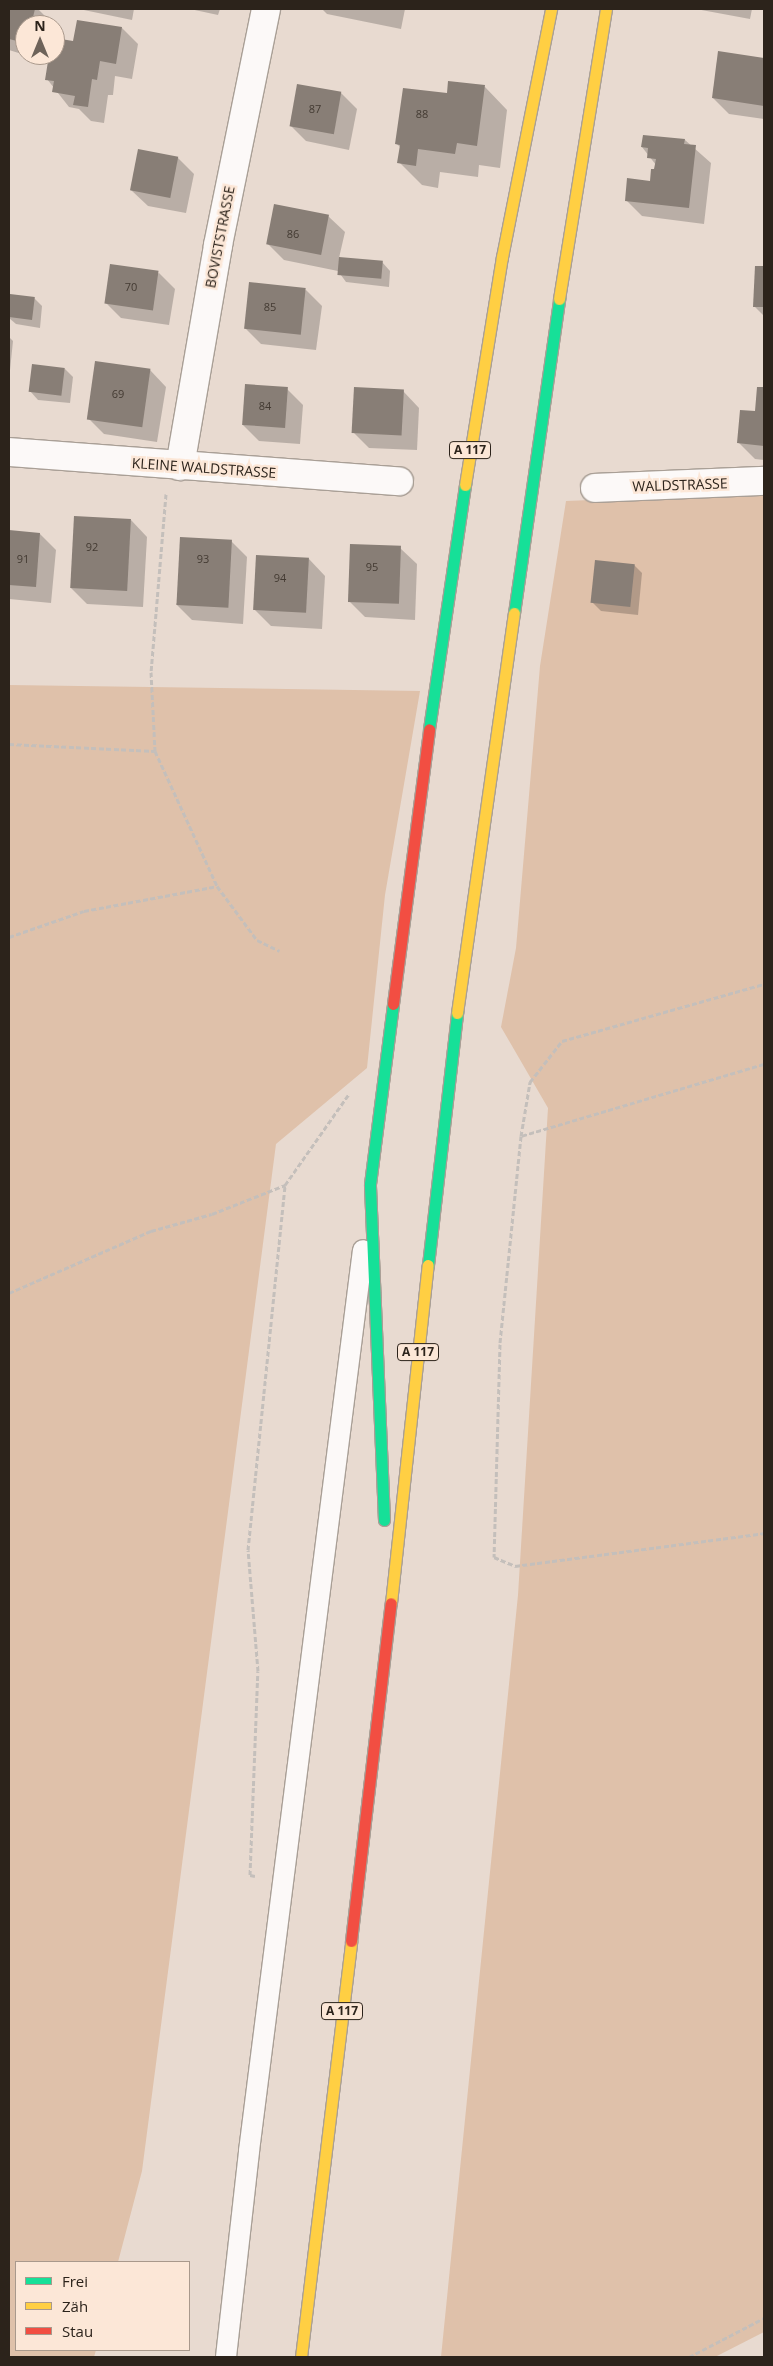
<!DOCTYPE html>
<meta charset="utf-8">
<style>
body{margin:0}
#map{position:relative;width:773px;height:2366px;overflow:hidden;background:#e8dad0;font-family:"Open Sans",sans-serif}
div>[style]{position:absolute}
.green>*{inset:0;background:#dfc1aa}
.shadow>*{inset:0;background:#0003}
.building>*{inset:0;background:#887e76;transform-origin:0 0}
.path>*{height:3px;margin-top:-1.5px;transform-origin:0;background:repeating-linear-gradient(90deg,#c4bfbb 0 5px,transparent 0 7.5px)}
.roads{filter:drop-shadow(1px 0 #a99f96) drop-shadow(-1px 0 #a99f96) drop-shadow(0 1px #a99f96) drop-shadow(0 -1px #a99f96)}
.lane>*{height:20px;margin:-10px;padding:0 10px;transform-origin:10px;border-radius:10px;background:#fcf9f8}
.street>*{height:28px;margin:-14px;padding:0 14px;transform-origin:14px;border-radius:14px;background:#fcf9f8}
.fast>*{height:11px;margin:-5.5px;padding:0 5.5px;transform-origin:5.5px;border-radius:5.5px;background:#16e098}
.slow>*{height:11px;margin:-5.5px;padding:0 5.5px;transform-origin:5.5px;border-radius:5.5px;background:#ffcf43}
.jam>*{height:11px;margin:-5.5px;padding:0 5.5px;transform-origin:5.5px;border-radius:5.5px;background:#f24e42}
span{translate:-50% -50%;white-space:nowrap;text-align:center;line-height:1.15;-webkit-text-stroke:5px #fce7d7;paint-order:stroke}
.number-label{font-size:11px;color:#433a32}
.number-label span{-webkit-text-stroke-width:0}
.shield-label span{padding:1px 4px;background:#fce7d7;border:1px solid;border-radius:4px;-webkit-text-stroke-width:0}
.shield-label{font-size:12px;color:#2c231b;font-weight:700}
.street-label{font-size:14px;color:#2c231b}
.frame{position:absolute;inset:0;border:10px solid #2c231b;pointer-events:none}
.legend{position:absolute;left:15px;top:2261px;width:175px;height:90px;box-sizing:border-box;background:#fce7d7;border:1px solid #a9998c;margin:0;padding:6px 9px;list-style:none;font-size:15px;color:#2c231b}
.legend li{display:flex;align-items:center;gap:10px;height:25px}
.legend b{width:25px;border:1px solid #a9998c}
.north{position:absolute;left:15px;top:15px;width:50px;height:50px;box-sizing:border-box;background:#fce7d7;border:1px solid #a9998c;border-radius:50%;rotate:0deg;font-size:14px;font-weight:700;line-height:20px;text-align:center;color:#2c231b}
.north::after{content:'';display:block;margin:auto;width:18px;height:22px;background:#6e635a;clip-path:polygon(50% 0,100% 100%,50% 72%,0 100%)}
</style>
<div id="map">
<div class="green">
<i style="clip-path:polygon(764px 493px,764px 2332px,715px 2357px,441px 2357px,518px 1595px,548px 1108px,501px 1027px,516px 948px,540px 666px,566px 501px)"></i>
<i style="clip-path:polygon(9px 685px,420px 691px,385px 895px,367px 1068px,276px 1144px,142px 2171px,118px 2262px,16px 2262px,16px 2350px,96px 2350px,94px 2357px,9px 2357px)"></i>
</div>
<div class="shadow">
<i style="clip-path:polygon(9px 9px,38px 9px,51px 22px,51px 25px,25px 25px,25px 55px,9px 50px)"></i>
<i style="clip-path:polygon(79px 9px,134px 9px,132px 20px)"></i>
<i style="clip-path:polygon(190px 9px,220px 9px,218px 15px)"></i>
<i style="clip-path:polygon(322px 9px,405px 9px,401px 29px,327px 14px)"></i>
<i style="clip-path:polygon(696px 9px,752px 9px,750px 19px)"></i>
<i style="clip-path:polygon(122px 28px,138px 44px,132px 79px,115px 76px,113px 95px,108px 95px,104px 123px,91px 121px,79px 109px,69px 107px,47px 79px,50px 55px,55px 55px,55px 40px,74px 43px)"></i>
<i style="clip-path:polygon(719px 53px,764px 59px,764px 119px,729px 114px,713px 98px)"></i>
<i style="clip-path:polygon(27px 55px,43px 55px,42px 59px)"></i>
<i style="clip-path:polygon(298px 85px,341px 93px,357px 109px,349px 150px,306px 141px,290px 125px)"></i>
<i style="clip-path:polygon(485px 87px,507px 110px,500px 168px,479px 165px,478px 177px,440px 172px,438px 188px,422px 185px,399px 162px,401px 148px,397px 144px,448px 95px)"></i>
<i style="clip-path:polygon(685px 140px,711px 163px,704px 224px,642px 216px,626px 200px,651px 182px,655px 171px,656px 165px,642px 147px)"></i>
<i style="clip-path:polygon(178px 158px,194px 174px,186px 213px,148px 206px,131px 190px)"></i>
<i style="clip-path:polygon(328px 216px,345px 232px,339px 258px,382px 262px,390px 271px,389px 287px,346px 282px,338px 271px,284px 260px,268px 244px)"></i>
<i style="clip-path:polygon(757px 267px,764px 268px,764px 316px,754px 306px)"></i>
<i style="clip-path:polygon(159px 273px,175px 289px,169px 325px,121px 318px,105px 302px)"></i>
<i style="clip-path:polygon(306px 290px,322px 306px,316px 350px,261px 344px,245px 328px)"></i>
<i style="clip-path:polygon(11px 295px,34px 298px,42px 306px,40px 328px,16px 324px,9px 318px)"></i>
<i style="clip-path:polygon(9px 337px,13px 341px,9px 380px)"></i>
<i style="clip-path:polygon(65px 369px,73px 377px,70px 403px,38px 400px,30px 391px)"></i>
<i style="clip-path:polygon(150px 370px,166px 387px,157px 442px,104px 434px,88px 418px)"></i>
<i style="clip-path:polygon(758px 388px,764px 389px,764px 460px,755px 459px,739px 443px,756px 413px)"></i>
<i style="clip-path:polygon(287px 389px,303px 405px,300px 444px,259px 441px,243px 425px)"></i>
<i style="clip-path:polygon(403px 391px,419px 408px,417px 450px,369px 448px,353px 432px)"></i>
<i style="clip-path:polygon(131px 520px,147px 537px,143px 607px,87px 604px,71px 588px)"></i>
<i style="clip-path:polygon(9px 531px,40px 534px,56px 550px,51px 603px,9px 599px)"></i>
<i style="clip-path:polygon(231px 541px,247px 557px,243px 624px,192px 620px,176px 604px)"></i>
<i style="clip-path:polygon(400px 548px,417px 564px,415px 620px,365px 617px,349px 601px)"></i>
<i style="clip-path:polygon(309px 559px,325px 576px,322px 629px,271px 626px,255px 610px)"></i>
<i style="clip-path:polygon(634px 565px,642px 573px,638px 615px,601px 611px,593px 603px)"></i>
</div>
<div class="building">
<i style="clip-path:polygon(9px 9px,35px 9px,31px 25px,25px 25px,25px 43px,9px 39px)"></i>
<i style="clip-path:polygon(77px 20px,122px 27px,116px 64px,100px 61px,97px 80px,92px 79px,88px 107px,73px 105px,75px 96px,52px 92px,54px 81px,45px 80px,49px 55px,55px 55px,55px 38px,73px 41px)"></i>
<i style="clip-path:polygon(718px 51px,764px 58px,764px 106px,712px 98px)"></i>
<i style="clip-path:polygon(448px 81px,485px 85px,477px 146px,457px 143px,455px 154px,418px 149px,416px 166px,397px 163px,400px 145px,395px 144px,403px 88px,447px 93px)"></i>
<i style="left:297px;top:84px;width:45px;height:43px;rotate:10deg"></i>
<i style="clip-path:polygon(643px 135px,685px 139px,684px 144px,696px 145px,689px 208px,625px 201px,627px 178px,650px 181px,651px 169px,654px 169px,656px 159px,647px 158px,648px 148px,641px 147px)"></i>
<i style="left:138px;top:149px;width:41px;height:42px;rotate:11deg"></i>
<i style="left:274px;top:204px;width:56px;height:41px;rotate:11deg"></i>
<i style="left:339px;top:257px;width:44px;height:18px;rotate:5deg"></i>
<i style="left:110px;top:264px;width:49px;height:40px;rotate:8deg"></i>
<i style="clip-path:polygon(755px 266px,764px 266px,764px 307px,753px 307px)"></i>
<i style="left:249px;top:282px;width:57px;height:47px;rotate:6deg"></i>
<i style="left:10px;top:294px;width:25px;height:23px;rotate:7deg"></i>
<i style="left:95px;top:361px;width:56px;height:59px;rotate:8deg"></i>
<i style="left:32px;top:364px;width:33px;height:28px;rotate:7deg"></i>
<i style="left:245px;top:384px;width:43px;height:41px;rotate:4deg"></i>
<i style="left:354px;top:387px;width:50px;height:46px;rotate:3deg"></i>
<i style="clip-path:polygon(757px 387px,764px 387px,764px 446px,737px 443px,740px 410px,755px 411px)"></i>
<i style="left:74px;top:516px;width:57px;height:72px;rotate:3deg"></i>
<i style="clip-path:polygon(9px 530px,40px 533px,36px 587px,9px 585px)"></i>
<i style="left:180px;top:537px;width:52px;height:68px;rotate:3deg"></i>
<i style="left:350px;top:544px;width:51px;height:58px;rotate:2deg"></i>
<i style="left:256px;top:555px;width:53px;height:55px;rotate:3deg"></i>
<i style="left:595px;top:560px;width:40px;height:43px;rotate:6deg"></i>
</div>
<div class="path">
<i style="left:166px;top:494px;width:179px;rotate:94.8deg"></i>
<i style="left:151px;top:672px;width:79px;rotate:87.1deg"></i>
<i style="left:155px;top:751px;width:149px;rotate:65.3deg"></i>
<i style="left:217px;top:886px;width:67px;rotate:53.5deg"></i>
<i style="left:257px;top:940px;width:25px;rotate:26deg"></i>
<i style="left:9px;top:744px;width:146px;rotate:2.7deg"></i>
<i style="left:9px;top:937px;width:79px;rotate:-19.1deg"></i>
<i style="left:84px;top:911px;width:135px;rotate:-10.6deg"></i>
<i style="left:764px;top:1064px;width:253px;rotate:163.5deg"></i>
<i style="left:521px;top:1136px;width:209px;rotate:95.8deg"></i>
<i style="left:500px;top:1344px;width:213px;rotate:91.6deg"></i>
<i style="left:494px;top:1557px;width:23px;rotate:23deg"></i>
<i style="left:515px;top:1566px;width:251px;rotate:-7.5deg"></i>
<i style="left:521px;top:1136px;width:55px;rotate:-80.5deg"></i>
<i style="left:530px;top:1082px;width:52px;rotate:-52deg"></i>
<i style="left:562px;top:1041px;width:210px;rotate:-15.8deg"></i>
<i style="left:9px;top:1293px;width:155px;rotate:-23.6deg"></i>
<i style="left:151px;top:1231px;width:63px;rotate:-15.6deg"></i>
<i style="left:212px;top:1214px;width:79px;rotate:-21.7deg"></i>
<i style="left:255px;top:1876px;width:5px;rotate:-169deg"></i>
<i style="left:250px;top:1875px;width:204px;rotate:-87.8deg"></i>
<i style="left:258px;top:1671px;width:121px;rotate:-94.7deg"></i>
<i style="left:248px;top:1550px;width:367px;rotate:-84.2deg"></i>
<i style="left:285px;top:1185px;width:111px;rotate:-54.9deg"></i>
<i style="left:689px;top:2357px;width:85px;rotate:-27.5deg"></i>
</div>
<div class="roads">
<div class="lane">
<i style="left:226px;top:2357px;width:207px;rotate:-83.6deg"></i>
<i style="left:249px;top:2151px;width:908px;rotate:-82.79deg"></i>
</div>
<div class="street">
<i style="left:9px;top:452px;width:391px;rotate:4.3deg"></i>
<i style="left:180px;top:466px;width:224px;rotate:-80.2deg"></i>
<i style="left:218px;top:245px;width:241px;rotate:-78.5deg"></i>
<i style="left:595px;top:488px;width:169px;rotate:-2.4deg"></i>
</div>
<div class="fast">
<i style="left:514px;top:613px;width:317px;rotate:-81.8deg"></i>
<i style="left:429px;top:729px;width:247px;rotate:-81.6deg"></i>
<i style="left:428px;top:1265px;width:254px;rotate:-83.4deg"></i>
<i style="left:384px;top:1520px;width:336px;rotate:-92.4deg"></i>
<i style="left:370px;top:1184px;width:181px;rotate:-82.7deg"></i>
</div>
<div class="slow">
<i style="left:559px;top:299px;width:294px;rotate:-80.8deg"></i>
<i style="left:465px;top:485px;width:231px;rotate:-80.8deg"></i>
<i style="left:502px;top:257px;width:253px;rotate:-78.8deg"></i>
<i style="left:457px;top:1013px;width:404px;rotate:-81.9deg"></i>
<i style="left:391px;top:1603px;width:340px;rotate:-83.8deg"></i>
<i style="left:301px;top:2357px;width:419px;rotate:-83.1deg"></i>
</div>
<div class="jam">
<i style="left:393px;top:1004px;width:277px;rotate:-82.5deg"></i>
<i style="left:351px;top:1941px;width:340px;rotate:-83.3deg"></i>
</div>
</div>
<div class="number-label">
<span style="left:315px;top:109px">87</span>
<span style="left:422px;top:114px">88</span>
<span style="left:293px;top:234px">86</span>
<span style="left:131px;top:287px">70</span>
<span style="left:270px;top:307px">85</span>
<span style="left:118px;top:394px">69</span>
<span style="left:265px;top:406px">84</span>
<span style="left:92px;top:547px">92</span>
<span style="left:23px;top:559px">91</span>
<span style="left:203px;top:559px">93</span>
<span style="left:372px;top:567px">95</span>
<span style="left:280px;top:578px">94</span>
</div>
<div class="shield-label">
<span style="left:470px;top:450px">A 117</span>
<span style="left:418px;top:1352px">A 117</span>
<span style="left:342px;top:2011px">A 117</span>
</div>
<div class="street-label">
<span style="left:220px;top:237px;rotate:-79deg">BOVISTSTRASSE</span>
<span style="left:204px;top:468px;rotate:4deg">KLEINE WALDSTRASSE</span>
<span style="left:680px;top:485px;rotate:-2deg">WALDSTRASSE</span>
</div>
<div class="frame"></div>
<ul class="legend">
<li><b style="height:6px;background:#16e098"></b>Frei</li>
<li><b style="height:6px;background:#ffcf43"></b>Zäh</li>
<li><b style="height:6px;background:#f24e42"></b>Stau</li>
</ul>
<div class="north">N</div>
</div>
